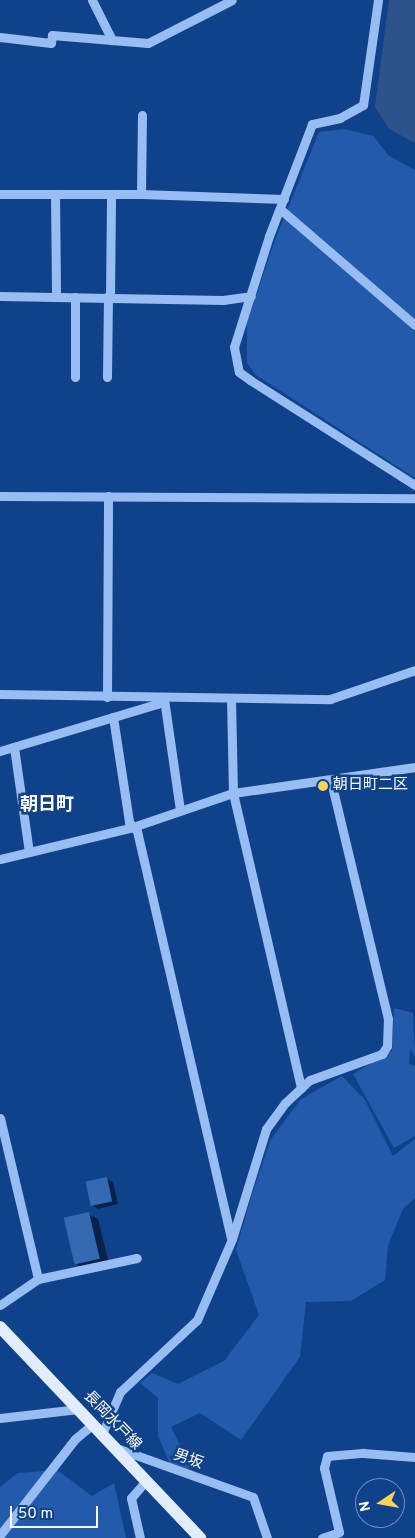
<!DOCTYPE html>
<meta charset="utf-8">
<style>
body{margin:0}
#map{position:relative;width:415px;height:1538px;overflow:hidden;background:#10428b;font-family:Overpass,"Noto Sans JP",sans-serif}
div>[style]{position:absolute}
.green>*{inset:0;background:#225bab}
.water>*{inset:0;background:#2e538a}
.shadow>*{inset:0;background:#0007}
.building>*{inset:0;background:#3469b3;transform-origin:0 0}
.minor>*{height:9px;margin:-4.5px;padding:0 4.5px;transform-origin:4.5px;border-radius:4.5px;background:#97bdf2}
.major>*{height:12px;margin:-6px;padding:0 6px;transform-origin:6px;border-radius:6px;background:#e1ecff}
.dots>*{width:14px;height:14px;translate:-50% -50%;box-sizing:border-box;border:2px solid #10428b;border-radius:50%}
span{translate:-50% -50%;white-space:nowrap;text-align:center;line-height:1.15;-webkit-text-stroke:5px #10428b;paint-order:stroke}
.poi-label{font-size:15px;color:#fff}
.left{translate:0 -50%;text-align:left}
.street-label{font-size:15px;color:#fff}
.quarter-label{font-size:18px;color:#fff;font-weight:700}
.north{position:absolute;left:355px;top:1478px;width:50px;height:50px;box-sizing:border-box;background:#10428b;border:1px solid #708eb9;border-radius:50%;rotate:258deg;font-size:14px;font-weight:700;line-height:20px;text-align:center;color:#fff}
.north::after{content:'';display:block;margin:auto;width:18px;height:22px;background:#ffd457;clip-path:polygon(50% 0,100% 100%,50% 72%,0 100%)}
.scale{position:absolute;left:10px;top:1506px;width:88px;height:22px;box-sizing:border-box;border:2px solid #fff;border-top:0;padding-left:6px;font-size:15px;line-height:18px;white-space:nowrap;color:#fff;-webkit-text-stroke:4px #10428b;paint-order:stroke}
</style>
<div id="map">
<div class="green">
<i style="clip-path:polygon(345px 129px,373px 136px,389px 156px,415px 170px,415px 478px,256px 375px,247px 363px,247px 322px,275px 240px,319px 132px)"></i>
<i style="clip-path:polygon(394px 1008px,413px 1013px,415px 1057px,410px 1049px,409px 1064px,415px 1066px,415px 1136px,394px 1148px,353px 1074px,392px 1051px)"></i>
<i style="clip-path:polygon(342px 1076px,365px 1100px,393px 1156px,415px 1139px,415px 1198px,403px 1209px,388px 1245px,385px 1280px,351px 1301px,306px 1302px,300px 1357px,241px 1440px,200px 1413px,171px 1427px,192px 1470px,170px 1464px,158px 1436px,158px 1398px,140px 1383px,152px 1373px,178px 1384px,224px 1361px,259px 1315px,236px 1250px,252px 1194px,271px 1139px,301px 1099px)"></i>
<i style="clip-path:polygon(57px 1470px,92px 1496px,114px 1483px,126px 1538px,0 1538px,0 1487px,18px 1473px)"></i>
</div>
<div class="water">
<i style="clip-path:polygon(389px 0,415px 0,415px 143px,389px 129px,375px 107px)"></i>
</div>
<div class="shadow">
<i style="clip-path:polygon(107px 1179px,113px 1182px,118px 1204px,98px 1209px,92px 1205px)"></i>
<i style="clip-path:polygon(88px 1214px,98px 1219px,109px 1264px,85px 1269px,76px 1264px)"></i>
</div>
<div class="building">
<i style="left:107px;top:1177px;width:25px;height:22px;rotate:78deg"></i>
<i style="left:89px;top:1212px;width:48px;height:26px;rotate:77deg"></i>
</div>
<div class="minor">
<i style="left:92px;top:0;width:45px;rotate:63.4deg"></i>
<i style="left:378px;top:0;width:106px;rotate:98.1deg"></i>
<i style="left:363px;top:105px;width:26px;rotate:151deg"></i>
<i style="left:340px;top:118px;width:29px;rotate:168deg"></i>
<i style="left:312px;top:124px;width:120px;rotate:111deg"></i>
<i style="left:269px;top:236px;width:116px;rotate:107.5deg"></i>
<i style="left:234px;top:347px;width:25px;rotate:79deg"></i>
<i style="left:239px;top:372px;width:14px;rotate:36deg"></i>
<i style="left:250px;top:380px;width:196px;rotate:32.5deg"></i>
<i style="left:0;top:37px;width:51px;rotate:6.7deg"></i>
<i style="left:51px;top:43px;width:8px;rotate:-83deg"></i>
<i style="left:52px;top:35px;width:96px;rotate:4.8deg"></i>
<i style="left:148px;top:43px;width:94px;rotate:-27.1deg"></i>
<i style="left:0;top:194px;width:141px"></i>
<i style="left:141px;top:194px;width:143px;rotate:2deg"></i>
<i style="left:55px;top:194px;width:102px;rotate:89.4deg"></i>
<i style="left:141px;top:194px;width:79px;rotate:-89.3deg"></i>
<i style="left:280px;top:209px;width:178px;rotate:40.7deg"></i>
<i style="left:0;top:296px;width:223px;rotate:1deg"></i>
<i style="left:223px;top:300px;width:28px;rotate:-8deg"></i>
<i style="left:110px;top:296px;width:102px;rotate:-89.4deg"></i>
<i style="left:75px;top:297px;width:80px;rotate:90deg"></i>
<i style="left:107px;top:377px;width:81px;rotate:-89.3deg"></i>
<i style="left:0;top:496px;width:415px;rotate:0.3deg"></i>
<i style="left:0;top:694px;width:330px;rotate:0.9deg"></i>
<i style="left:330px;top:699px;width:90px;rotate:-18.8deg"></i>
<i style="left:107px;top:697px;width:201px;rotate:-89.7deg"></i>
<i style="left:231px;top:698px;width:95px;rotate:88.8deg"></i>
<i style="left:233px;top:793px;width:303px;rotate:77deg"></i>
<i style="left:113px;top:717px;width:106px;rotate:81.3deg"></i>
<i style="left:129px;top:822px;width:12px;rotate:48deg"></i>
<i style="left:137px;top:831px;width:417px;rotate:77deg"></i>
<i style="left:14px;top:747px;width:106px;rotate:81.9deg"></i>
<i style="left:0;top:751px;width:164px;rotate:-16.7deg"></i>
<i style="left:157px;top:704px;width:9px;rotate:-36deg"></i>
<i style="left:164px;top:699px;width:112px;rotate:81.8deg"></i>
<i style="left:0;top:859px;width:137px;rotate:-13.5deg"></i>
<i style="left:133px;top:827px;width:106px;rotate:-18.8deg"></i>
<i style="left:233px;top:793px;width:184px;rotate:-8.1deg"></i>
<i style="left:0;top:1118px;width:165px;rotate:76.7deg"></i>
<i style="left:0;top:1305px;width:46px;rotate:-34.4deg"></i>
<i style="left:38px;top:1279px;width:101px;rotate:-12deg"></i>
<i style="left:0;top:1418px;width:79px;rotate:-6.6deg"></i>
<i style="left:102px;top:1434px;width:46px;rotate:-66.8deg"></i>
<i style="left:120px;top:1392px;width:105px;rotate:-43.1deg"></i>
<i style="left:197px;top:1320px;width:88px;rotate:-66.6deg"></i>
<i style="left:232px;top:1239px;width:115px;rotate:-72.8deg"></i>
<i style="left:266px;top:1129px;width:32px;rotate:-54deg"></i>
<i style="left:285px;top:1103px;width:34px;rotate:-43deg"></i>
<i style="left:310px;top:1080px;width:77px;rotate:-19.9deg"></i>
<i style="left:382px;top:1054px;width:9px;rotate:-58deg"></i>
<i style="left:387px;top:1046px;width:27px;rotate:-88deg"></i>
<i style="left:388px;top:1019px;width:245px;rotate:-103.5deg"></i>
<i style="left:119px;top:1449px;width:142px;rotate:19.7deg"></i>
<i style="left:253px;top:1497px;width:43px;rotate:71.1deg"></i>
<i style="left:0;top:1535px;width:122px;rotate:-52deg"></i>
<i style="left:75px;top:1439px;width:23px;rotate:-40deg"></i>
<i style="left:140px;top:1538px;width:41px;rotate:-102.7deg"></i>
<i style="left:131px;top:1498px;width:23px;rotate:-49deg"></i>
<i style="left:322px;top:1538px;width:18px;rotate:-19deg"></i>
<i style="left:339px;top:1532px;width:66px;rotate:-103.2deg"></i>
<i style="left:324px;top:1468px;width:12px;rotate:-76deg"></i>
<i style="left:327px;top:1456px;width:36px;rotate:-5deg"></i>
<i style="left:363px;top:1453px;width:52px;rotate:4.4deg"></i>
</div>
<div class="major">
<i style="left:0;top:1327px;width:291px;rotate:46.5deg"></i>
</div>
<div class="dots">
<i style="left:323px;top:786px;background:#ffd457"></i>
</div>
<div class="poi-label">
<span class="left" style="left:333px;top:786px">朝日町二区</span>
</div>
<div class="street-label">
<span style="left:112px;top:1421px;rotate:46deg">長岡水戸線</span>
<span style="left:188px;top:1460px;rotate:19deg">男坂</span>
</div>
<div class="quarter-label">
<span style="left:47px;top:806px">朝日町</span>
</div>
<div class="north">N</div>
<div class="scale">50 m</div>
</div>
